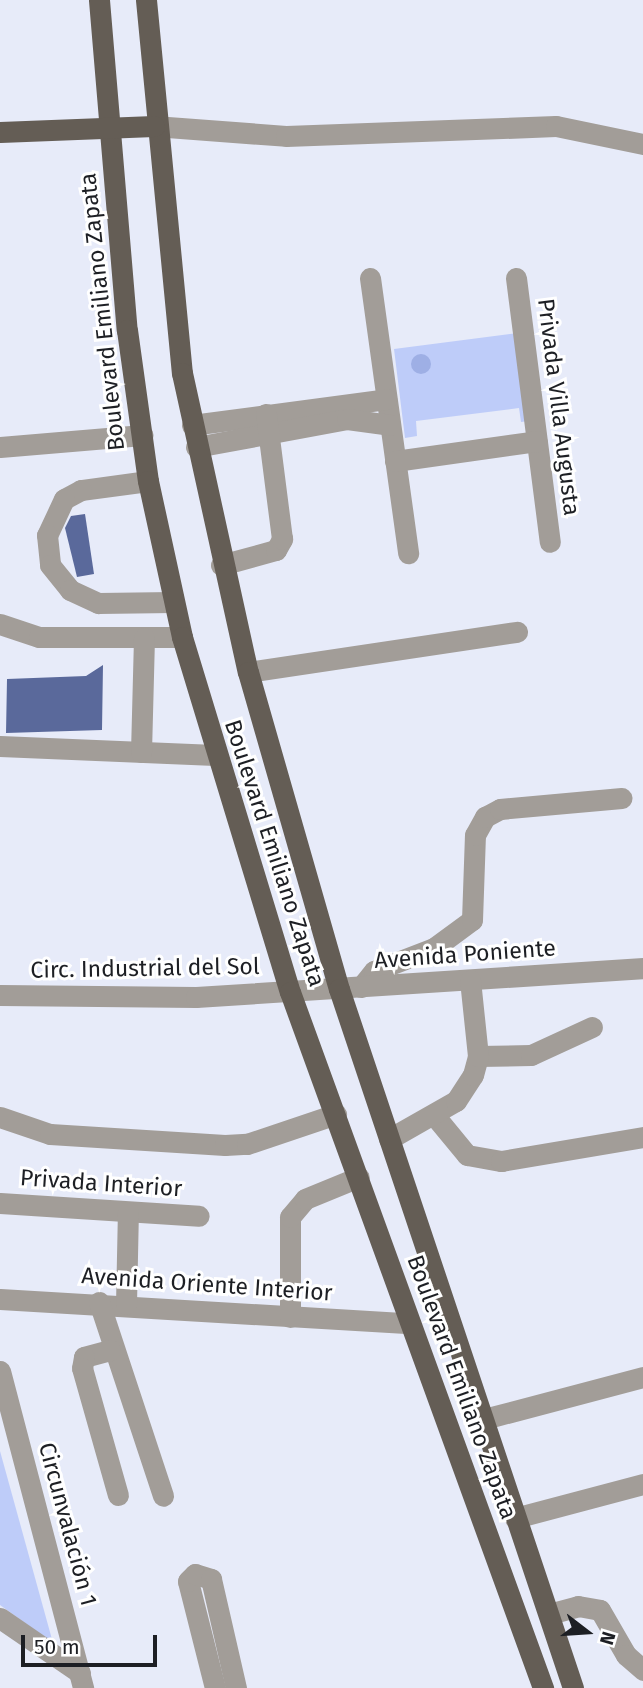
<!DOCTYPE html>
<meta charset="utf-8">
<style>
body{margin:0}
#map{position:relative;width:643px;height:1688px;overflow:hidden;background:#e7ebf9;font-family:"Fira Sans",sans-serif}
div>[style]{position:absolute}
.green>*{inset:0;background:#beccf9}
.water>*{inset:0;background:#9eafe5}
.round{border-radius:50%}
.building>*{inset:0;background:#5a699b}
.minor>*{height:21px;margin:-10.5px;padding:0 10.5px;transform-origin:10.5px;border-radius:10.5px;background:#a29d98}
.major>*{height:21px;margin:-10.5px;padding:0 10.5px;transform-origin:10.5px;border-radius:10.5px;background:#645d55}
span{translate:-50% -50%;white-space:nowrap;text-align:center;line-height:1.15;-webkit-text-stroke:6px #fff;paint-order:stroke}
.street-label{font-size:23px;color:#1d1f24}
.north{position:absolute;left:552px;top:1597px;width:70px;height:70px;-webkit-text-stroke:5px #fff;paint-order:stroke;rotate:107deg;font-size:19px;font-weight:700;line-height:28px;text-align:center;color:#1d1f24}
.north::after{content:'';display:block;margin:auto;width:24px;height:32px;background:#1d1f24;clip-path:polygon(50% 0,100% 100%,50% 72%,0 100%)}
.scale{position:absolute;left:21px;top:1635px;width:136px;height:32px;box-sizing:border-box;border:4px solid #1d1f24;border-top:0;padding-left:9px;font-size:21px;line-height:24px;white-space:nowrap;color:#1d1f24;-webkit-text-stroke:5px #fff;paint-order:stroke}
</style>
<div id="map">
<div class="green">
<i style="clip-path:polygon(518px 333px,529px 421px,521px 422px,519px 408px,416px 421px,417px 436px,405px 438px,394px 349px)"></i>
<i style="clip-path:polygon(0 1451px,53px 1643px,0 1605px)"></i>
</div>
<div class="water">
<i class="round" style="left:411px;top:354px;width:20px;height:20px"></i>
</div>
<div class="building">
<i style="clip-path:polygon(85px 514px,94px 574px,77px 577px,65px 528px,71px 516px)"></i>
<i style="clip-path:polygon(103px 665px,102px 730px,6px 733px,7px 679px,86px 676px)"></i>
</div>
<div class="minor">
<i style="left:154px;top:126px;width:132px;rotate:4.3deg"></i>
<i style="left:286px;top:136px;width:270px;rotate:-2.1deg"></i>
<i style="left:556px;top:126px;width:89px;rotate:11.7deg"></i>
<i style="left:370px;top:278px;width:278px;rotate:82.1deg"></i>
<i style="left:516px;top:278px;width:266px;rotate:82.7deg"></i>
<i style="left:192px;top:425px;width:196px;rotate:-7.6deg"></i>
<i style="left:0;top:447px;width:143px;rotate:-4.8deg"></i>
<i style="left:196px;top:447px;width:154px;rotate:-10.5deg"></i>
<i style="left:347px;top:419px;width:43px;rotate:7.9deg"></i>
<i style="left:395px;top:461px;width:143px;rotate:-8deg"></i>
<i style="left:148px;top:481px;width:68px;rotate:172.3deg"></i>
<i style="left:81px;top:490px;width:19px;rotate:152deg"></i>
<i style="left:64px;top:499px;width:40px;rotate:115deg"></i>
<i style="left:47px;top:535px;width:30px;rotate:84deg"></i>
<i style="left:50px;top:565px;width:32px;rotate:51deg"></i>
<i style="left:70px;top:590px;width:31px;rotate:25deg"></i>
<i style="left:98px;top:603px;width:75px;rotate:-0.8deg"></i>
<i style="left:221px;top:565px;width:57px;rotate:-15.3deg"></i>
<i style="left:276px;top:550px;width:13px;rotate:-61deg"></i>
<i style="left:282px;top:539px;width:126px;rotate:-97.3deg"></i>
<i style="left:0;top:624px;width:41px;rotate:18.4deg"></i>
<i style="left:39px;top:637px;width:143px"></i>
<i style="left:248px;top:672px;width:272px;rotate:-8.5deg"></i>
<i style="left:0;top:746px;width:215px;rotate:2.4deg"></i>
<i style="left:141px;top:752px;width:114px;rotate:-88.5deg"></i>
<i style="left:361px;top:987px;width:21px;rotate:-51deg"></i>
<i style="left:374px;top:971px;width:64px;rotate:-21deg"></i>
<i style="left:434px;top:948px;width:47px;rotate:-36.4deg"></i>
<i style="left:472px;top:920px;width:85px;rotate:-88deg"></i>
<i style="left:475px;top:835px;width:21px;rotate:-61deg"></i>
<i style="left:485px;top:817px;width:17px;rotate:-28deg"></i>
<i style="left:500px;top:809px;width:122px;rotate:-5.2deg"></i>
<i style="left:0;top:995px;width:196px;rotate:0.6deg"></i>
<i style="left:196px;top:997px;width:448px;rotate:-3.7deg"></i>
<i style="left:478px;top:1056px;width:53px;rotate:-1.1deg"></i>
<i style="left:531px;top:1055px;width:67px;rotate:-24.7deg"></i>
<i style="left:434px;top:1115px;width:52px;rotate:50.5deg"></i>
<i style="left:467px;top:1155px;width:35px;rotate:10deg"></i>
<i style="left:501px;top:1161px;width:144px;rotate:-9.6deg"></i>
<i style="left:0;top:1117px;width:53px;rotate:18.8deg"></i>
<i style="left:50px;top:1134px;width:175px;rotate:3.6deg"></i>
<i style="left:225px;top:1145px;width:22px;rotate:-3deg"></i>
<i style="left:247px;top:1144px;width:94px;rotate:-18.6deg"></i>
<i style="left:389px;top:1139px;width:77px;rotate:-29.6deg"></i>
<i style="left:456px;top:1101px;width:31px;rotate:-57deg"></i>
<i style="left:473px;top:1075px;width:20px;rotate:-75deg"></i>
<i style="left:478px;top:1056px;width:76px;rotate:-96deg"></i>
<i style="left:0;top:1203px;width:199px;rotate:3.7deg"></i>
<i style="left:0;top:1299px;width:411px;rotate:3.4deg"></i>
<i style="left:99px;top:1302px;width:204px;rotate:71.7deg"></i>
<i style="left:126px;top:1304px;width:92px;rotate:-88.8deg"></i>
<i style="left:290px;top:1317px;width:100px;rotate:-90deg"></i>
<i style="left:290px;top:1217px;width:23px;rotate:-50deg"></i>
<i style="left:305px;top:1199px;width:58px;rotate:-22.2deg"></i>
<i style="left:110px;top:1350px;width:27px;rotate:165deg"></i>
<i style="left:84px;top:1357px;width:11px;rotate:100deg"></i>
<i style="left:82px;top:1368px;width:132px;rotate:74.2deg"></i>
<i style="left:0;top:1371px;width:328px;rotate:75.3deg"></i>
<i style="left:484px;top:1419px;width:164px;rotate:-14.8deg"></i>
<i style="left:515px;top:1518px;width:132px;rotate:-14.9deg"></i>
<i style="left:549px;top:1614px;width:30px;rotate:-15deg"></i>
<i style="left:578px;top:1606px;width:22px;rotate:10deg"></i>
<i style="left:600px;top:1610px;width:52px;rotate:60deg"></i>
<i style="left:626px;top:1655px;width:23px;rotate:41deg"></i>
<i style="left:0;top:1618px;width:97px;rotate:34.5deg"></i>
<i style="left:215px;top:1688px;width:110px;rotate:-104.2deg"></i>
<i style="left:188px;top:1581px;width:10px;rotate:-45deg"></i>
<i style="left:195px;top:1574px;width:17px;rotate:17deg"></i>
<i style="left:211px;top:1579px;width:112px;rotate:77.1deg"></i>
</div>
<div class="major">
<i style="left:99px;top:0;width:331px;rotate:85.2deg"></i>
<i style="left:127px;top:330px;width:152px;rotate:82.1deg"></i>
<i style="left:148px;top:481px;width:160px;rotate:77.7deg"></i>
<i style="left:182px;top:637px;width:371px;rotate:73.1deg"></i>
<i style="left:290px;top:992px;width:741px;rotate:70.02deg"></i>
<i style="left:146px;top:0;width:375px;rotate:84.5deg"></i>
<i style="left:182px;top:373px;width:306px;rotate:77.6deg"></i>
<i style="left:248px;top:672px;width:330px;rotate:74deg"></i>
<i style="left:339px;top:989px;width:737px;rotate:71.49deg"></i>
<i style="left:0;top:132px;width:154px;rotate:-2.2deg"></i>
</div>
<div class="street-label">
<span style="left:102px;top:312px;rotate:-96deg">Boulevard Emiliano Zapata</span>
<span style="left:559px;top:407px;rotate:83deg">Privada Villa Augusta</span>
<span style="left:275px;top:853px;rotate:72deg">Boulevard Emiliano Zapata</span>
<span style="left:465px;top:954px;rotate:-4deg">Avenida Poniente</span>
<span style="left:145px;top:968px;rotate:-1deg">Circ. Industrial del Sol</span>
<span style="left:101px;top:1183px;rotate:4deg">Privada Interior</span>
<span style="left:207px;top:1284px;rotate:4deg">Avenida Oriente Interior</span>
<span style="left:462px;top:1387px;rotate:70deg">Boulevard Emiliano Zapata</span>
<span style="left:68px;top:1524px;rotate:75deg">Circunvalación 1</span>
</div>
<div class="north">N</div>
<div class="scale">50 m</div>
</div>
